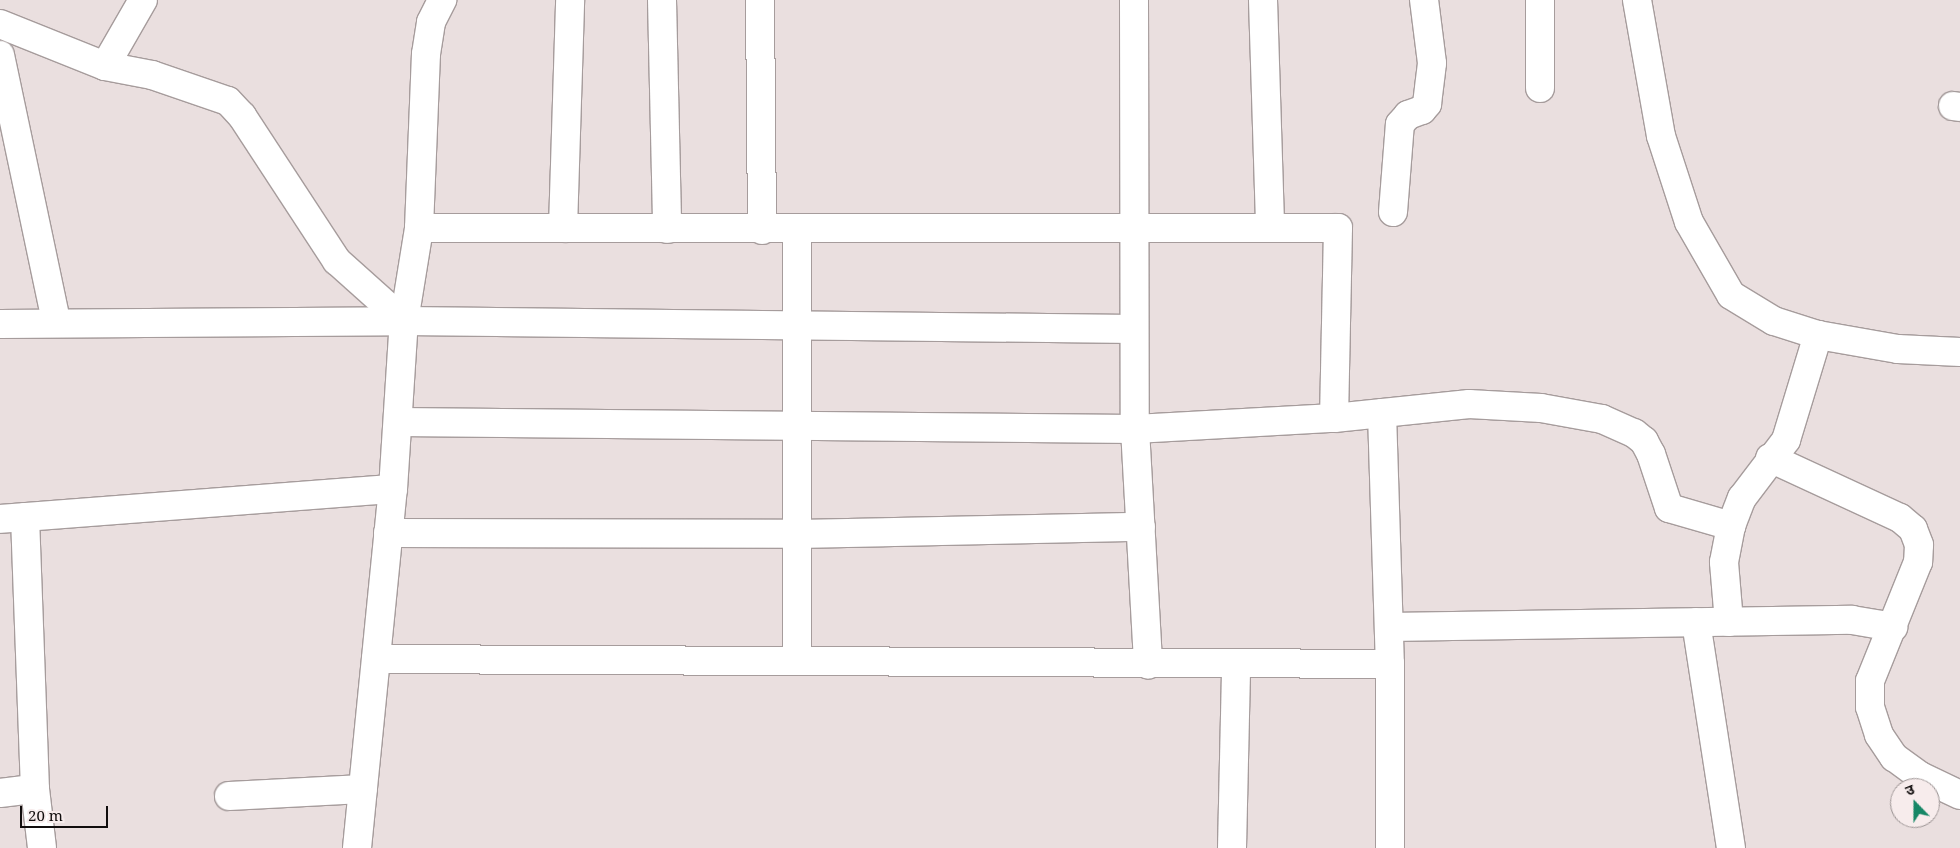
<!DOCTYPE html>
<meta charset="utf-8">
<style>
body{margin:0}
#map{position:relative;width:1960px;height:848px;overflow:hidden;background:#eadfdf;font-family:"Noto Serif","Noto Sans Devanagari",serif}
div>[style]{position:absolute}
.roads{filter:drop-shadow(1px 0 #a69c9c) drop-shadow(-1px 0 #a69c9c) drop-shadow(0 1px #a69c9c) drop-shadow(0 -1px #a69c9c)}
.street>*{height:28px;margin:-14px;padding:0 14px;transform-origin:14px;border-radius:14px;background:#fff}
span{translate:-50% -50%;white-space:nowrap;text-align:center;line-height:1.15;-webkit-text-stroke:5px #f7ecec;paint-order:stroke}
.north{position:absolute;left:1890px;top:778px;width:50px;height:50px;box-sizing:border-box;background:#f7ecec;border:1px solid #9b9393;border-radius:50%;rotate:338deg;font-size:14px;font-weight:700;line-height:20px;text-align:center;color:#110d0d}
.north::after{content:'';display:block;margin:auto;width:18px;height:22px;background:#168766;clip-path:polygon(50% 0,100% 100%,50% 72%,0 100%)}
.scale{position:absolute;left:20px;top:806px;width:88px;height:22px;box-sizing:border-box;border:2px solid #110d0d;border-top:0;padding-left:6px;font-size:15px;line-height:18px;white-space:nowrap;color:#110d0d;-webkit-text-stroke:4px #f7ecec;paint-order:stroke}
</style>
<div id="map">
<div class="roads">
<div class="street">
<i style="left:662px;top:0;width:229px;rotate:88.7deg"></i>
<i style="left:760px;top:0;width:230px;rotate:89.5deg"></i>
<i style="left:1134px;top:0;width:429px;rotate:89.9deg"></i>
<i style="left:1135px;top:429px;width:236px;rotate:86.8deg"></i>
<i style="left:1263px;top:0;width:227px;rotate:88.2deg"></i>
<i style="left:1540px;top:0;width:88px;rotate:90deg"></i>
<i style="left:1637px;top:0;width:138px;rotate:80deg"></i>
<i style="left:1661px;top:136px;width:90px;rotate:72deg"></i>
<i style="left:1689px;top:222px;width:84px;rotate:60.1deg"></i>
<i style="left:1731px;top:295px;width:50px;rotate:31.2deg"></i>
<i style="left:1774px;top:321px;width:46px;rotate:17.7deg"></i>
<i style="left:1818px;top:335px;width:81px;rotate:9.9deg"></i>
<i style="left:1898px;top:349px;width:62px;rotate:2.8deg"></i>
<i style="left:0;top:24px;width:113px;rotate:21.8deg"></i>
<i style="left:105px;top:66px;width:48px;rotate:10.8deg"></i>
<i style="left:152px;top:75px;width:80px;rotate:18.9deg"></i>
<i style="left:228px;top:101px;width:21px;rotate:47deg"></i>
<i style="left:242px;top:116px;width:173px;rotate:56.8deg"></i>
<i style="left:337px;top:261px;width:90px;rotate:41.8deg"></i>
<i style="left:0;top:55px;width:272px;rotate:78.1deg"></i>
<i style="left:105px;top:66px;width:76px;rotate:-60.1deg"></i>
<i style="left:1953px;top:106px;width:7px;rotate:8deg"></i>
<i style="left:1393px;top:212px;width:88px;rotate:-85.5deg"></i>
<i style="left:1400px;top:124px;width:12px;rotate:-48deg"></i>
<i style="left:1408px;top:115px;width:15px;rotate:-20deg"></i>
<i style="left:1422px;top:110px;width:8px;rotate:-50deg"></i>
<i style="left:1427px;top:104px;width:41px;rotate:-83deg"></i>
<i style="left:1432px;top:63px;width:64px;rotate:-97.2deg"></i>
<i style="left:419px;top:228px;width:919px"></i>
<i style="left:1338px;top:228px;width:190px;rotate:91.2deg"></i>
<i style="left:563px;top:228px;width:228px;rotate:-88.2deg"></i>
<i style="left:0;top:324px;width:404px;rotate:-0.4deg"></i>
<i style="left:404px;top:321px;width:730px;rotate:0.63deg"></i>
<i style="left:1382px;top:413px;width:251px;rotate:88.2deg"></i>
<i style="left:1390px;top:664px;width:184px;rotate:90deg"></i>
<i style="left:398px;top:422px;width:737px;rotate:0.54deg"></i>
<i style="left:1135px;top:429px;width:199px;rotate:-3.2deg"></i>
<i style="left:1334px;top:418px;width:136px;rotate:-5.9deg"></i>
<i style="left:1469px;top:404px;width:72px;rotate:3.2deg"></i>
<i style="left:1541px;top:408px;width:62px;rotate:10.2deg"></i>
<i style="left:1602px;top:419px;width:35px;rotate:24deg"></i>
<i style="left:1634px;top:433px;width:13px;rotate:39deg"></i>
<i style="left:1644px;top:441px;width:15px;rotate:62deg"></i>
<i style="left:1651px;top:454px;width:57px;rotate:71.6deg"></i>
<i style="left:1669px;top:508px;width:65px;rotate:16.2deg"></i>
<i style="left:1770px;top:458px;width:143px;rotate:24.8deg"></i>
<i style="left:1900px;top:518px;width:17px;rotate:40deg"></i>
<i style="left:1913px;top:529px;width:17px;rotate:69deg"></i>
<i style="left:1919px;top:545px;width:17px;rotate:93deg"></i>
<i style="left:1918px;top:562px;width:128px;rotate:112deg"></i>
<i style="left:1870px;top:681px;width:26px;rotate:90deg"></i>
<i style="left:1870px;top:707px;width:29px;rotate:72deg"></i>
<i style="left:1879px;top:735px;width:27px;rotate:56deg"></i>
<i style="left:1894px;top:757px;width:32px;rotate:36deg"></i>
<i style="left:1920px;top:776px;width:44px;rotate:25.4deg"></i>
<i style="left:25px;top:517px;width:272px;rotate:87.9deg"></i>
<i style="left:35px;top:789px;width:59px;rotate:83.2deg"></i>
<i style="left:0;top:519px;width:394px;rotate:-4.4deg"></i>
<i style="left:388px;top:533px;width:409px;rotate:0.1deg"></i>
<i style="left:797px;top:534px;width:344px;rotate:-1.2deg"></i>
<i style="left:1696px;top:622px;width:229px;rotate:81.2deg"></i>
<i style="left:1729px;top:622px;width:60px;rotate:-94.8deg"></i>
<i style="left:1724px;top:562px;width:37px;rotate:-79deg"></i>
<i style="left:1731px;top:526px;width:30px;rotate:-69deg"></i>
<i style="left:1742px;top:498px;width:73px;rotate:-52.8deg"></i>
<i style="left:1786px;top:440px;width:110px;rotate:-73.1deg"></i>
<i style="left:1389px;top:627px;width:463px;rotate:-0.9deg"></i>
<i style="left:1852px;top:620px;width:42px;rotate:9.7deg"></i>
<i style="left:376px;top:659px;width:1014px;rotate:0.28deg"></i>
<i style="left:797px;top:659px;width:430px;rotate:-90deg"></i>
<i style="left:0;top:793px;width:35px;rotate:-7deg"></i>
<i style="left:229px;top:796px;width:134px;rotate:-3deg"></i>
<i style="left:357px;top:848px;width:361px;rotate:-84.3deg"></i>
<i style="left:393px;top:489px;width:168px;rotate:-86.3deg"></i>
<i style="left:404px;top:321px;width:94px;rotate:-80.8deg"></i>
<i style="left:419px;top:228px;width:174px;rotate:-87.7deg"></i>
<i style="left:426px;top:54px;width:32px;rotate:-81deg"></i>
<i style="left:431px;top:22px;width:25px;rotate:-63deg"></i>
<i style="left:1232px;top:848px;width:183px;rotate:-88.7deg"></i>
</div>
</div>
<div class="north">उ</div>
<div class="scale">20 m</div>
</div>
